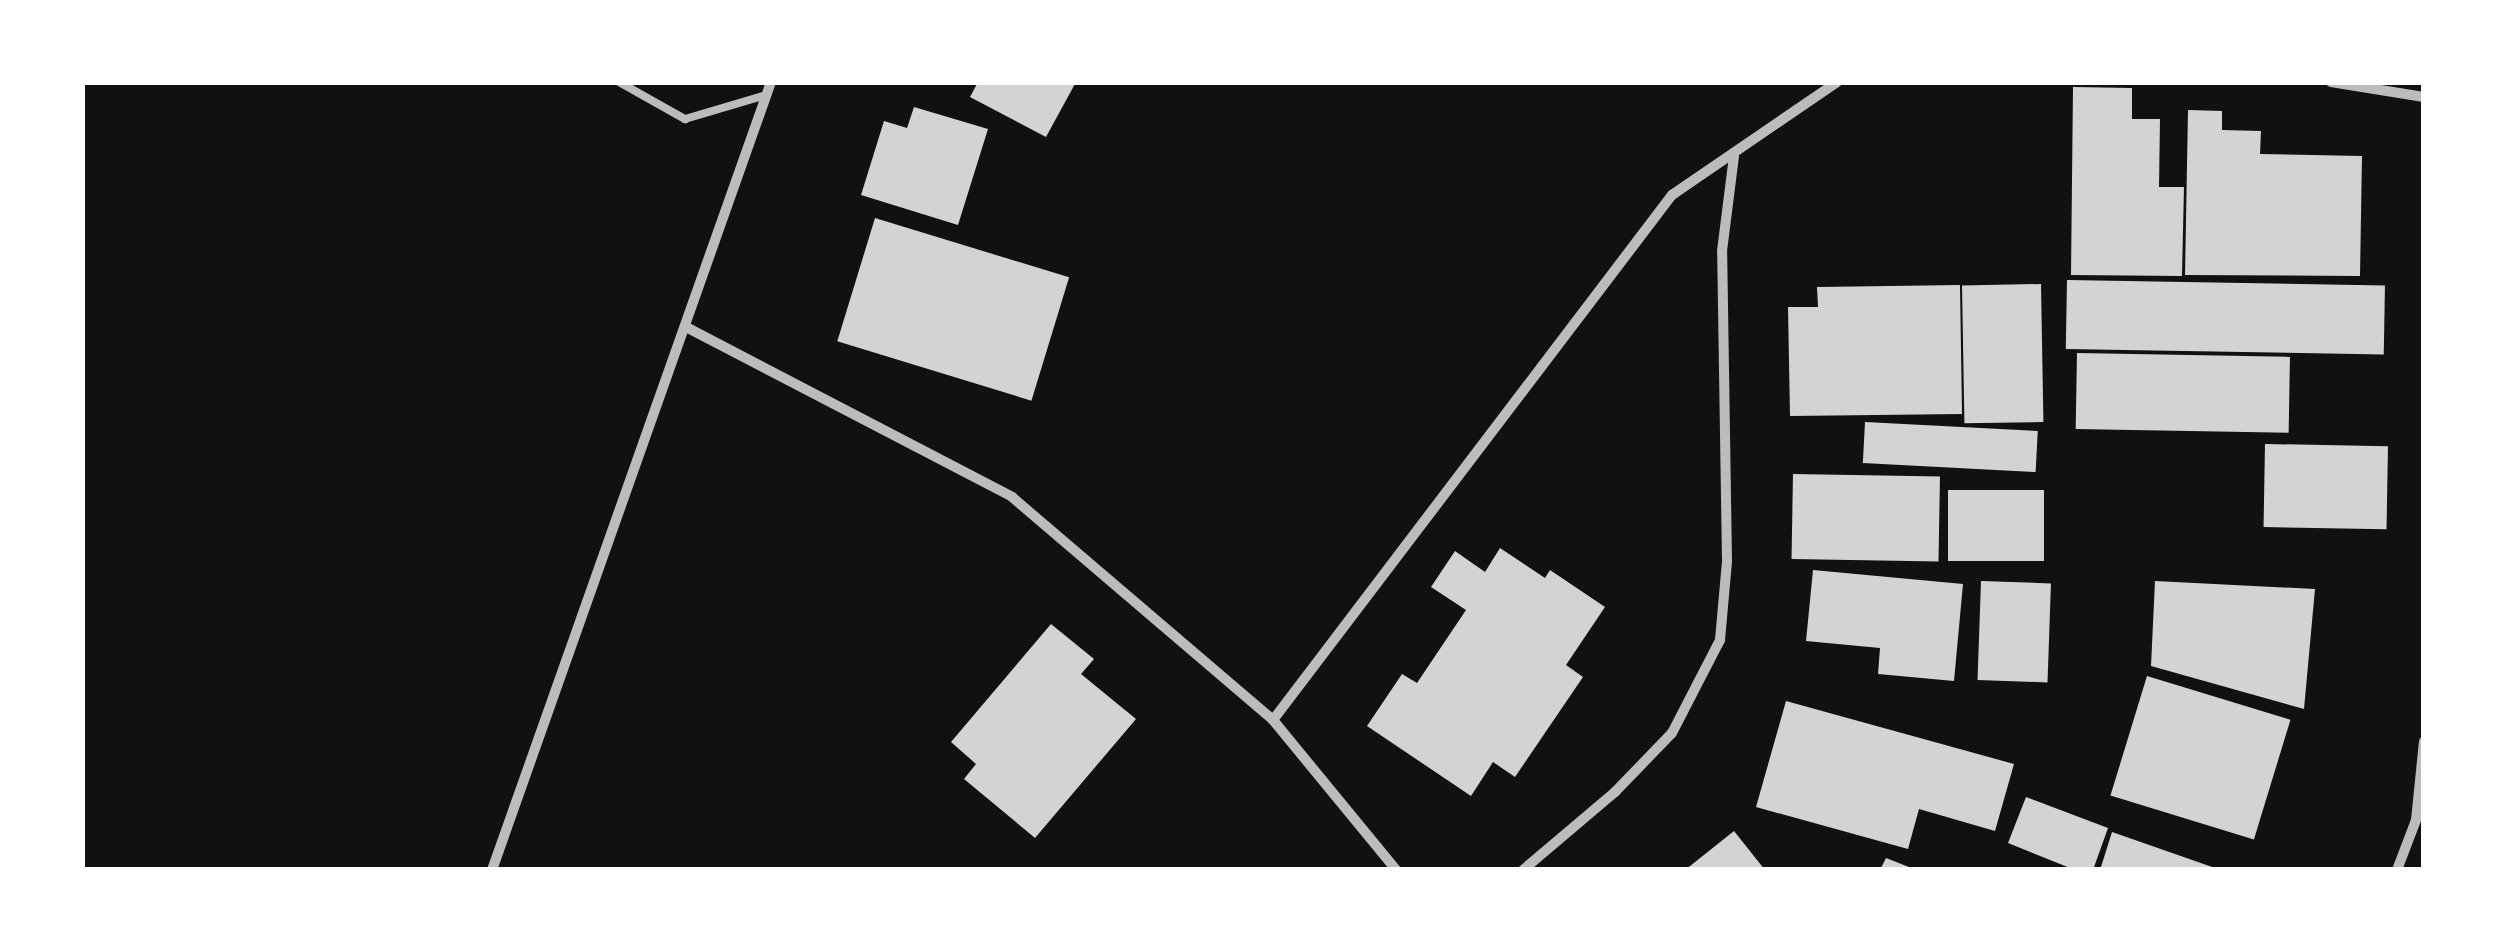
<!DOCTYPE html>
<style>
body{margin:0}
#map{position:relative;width:2506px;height:952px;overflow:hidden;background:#111;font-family:"DejaVu Sans",sans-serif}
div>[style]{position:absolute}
.building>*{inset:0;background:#d3d3d3;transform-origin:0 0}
.service>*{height:8px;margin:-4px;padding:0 4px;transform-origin:4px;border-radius:4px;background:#bcbcbc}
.minor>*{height:10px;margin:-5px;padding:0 5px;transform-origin:5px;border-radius:5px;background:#bcbcbc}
span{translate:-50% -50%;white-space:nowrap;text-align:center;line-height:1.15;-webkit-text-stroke:8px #fff;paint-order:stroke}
.frame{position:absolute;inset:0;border:85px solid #fff;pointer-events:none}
</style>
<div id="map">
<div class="building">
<i style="clip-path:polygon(978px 82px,1076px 82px,1046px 137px,970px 97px)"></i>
<i style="clip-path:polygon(2073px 87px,2132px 88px,2132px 119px,2160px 119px,2159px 187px,2184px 187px,2182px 276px,2071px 275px)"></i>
<i style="clip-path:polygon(914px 107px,988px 129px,958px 225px,861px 195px,884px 121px,907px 128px)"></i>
<i style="clip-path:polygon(2188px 110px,2222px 111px,2222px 130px,2261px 131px,2260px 154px,2362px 156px,2360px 276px,2185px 275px)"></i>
<i style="left:875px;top:218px;width:203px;height:129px;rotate:17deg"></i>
<i style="left:2067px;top:280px;width:318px;height:69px;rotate:1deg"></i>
<i style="left:2041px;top:284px;width:138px;height:79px;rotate:89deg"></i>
<i style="clip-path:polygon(1960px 285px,1962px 414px,1790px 416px,1788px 307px,1818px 307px,1817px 287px)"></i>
<i style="left:2077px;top:353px;width:213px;height:76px;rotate:1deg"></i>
<i style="left:1865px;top:422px;width:173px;height:41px;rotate:3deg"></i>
<i style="left:2265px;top:444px;width:123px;height:83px;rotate:1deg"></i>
<i style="left:1793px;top:474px;width:147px;height:85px;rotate:1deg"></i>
<i style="left:1948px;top:490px;width:96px;height:71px"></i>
<i style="clip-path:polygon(1500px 548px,1545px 578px,1550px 570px,1605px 607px,1566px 665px,1583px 677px,1515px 777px,1493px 762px,1471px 796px,1367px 726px,1402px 674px,1417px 683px,1466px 610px,1431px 587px,1455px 551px,1485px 572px)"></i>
<i style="clip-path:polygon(1813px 570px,1963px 584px,1954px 681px,1878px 674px,1880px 648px,1806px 641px)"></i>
<i style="left:1981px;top:581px;width:70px;height:99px;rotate:2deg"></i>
<i style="clip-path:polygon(2155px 581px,2315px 589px,2304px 709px,2151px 666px)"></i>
<i style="clip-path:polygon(1051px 624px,1094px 659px,1081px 674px,1136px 719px,1035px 838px,964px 779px,976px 764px,951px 742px)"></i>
<i style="left:2147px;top:676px;width:150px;height:125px;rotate:17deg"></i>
<i style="clip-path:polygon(1786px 701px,2014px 764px,1995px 831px,1919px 809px,1908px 849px,1756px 807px)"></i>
<i style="clip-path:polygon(2026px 797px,2108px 828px,2093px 870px,2075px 870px,2008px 843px)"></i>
<i style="clip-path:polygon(1734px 831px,1765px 870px,1685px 870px)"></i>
<i style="clip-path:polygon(2112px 832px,2218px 869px,2218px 870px,2100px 870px)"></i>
<i style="clip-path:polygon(1886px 858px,1914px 869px,1914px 870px,1880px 870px)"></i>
</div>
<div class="service">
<i style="left:619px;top:82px;width:76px;rotate:29.3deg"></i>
<i style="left:685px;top:119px;width:84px;rotate:-16.5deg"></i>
</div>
<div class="minor">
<i style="left:2331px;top:82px;width:94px;rotate:9.2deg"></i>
<i style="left:686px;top:327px;width:368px;rotate:27.5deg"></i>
<i style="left:1012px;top:497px;width:343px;rotate:40.5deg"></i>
<i style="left:1273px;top:720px;width:194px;rotate:50.6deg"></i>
<i style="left:1273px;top:720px;width:659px;rotate:-52.77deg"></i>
<i style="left:1672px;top:195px;width:200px;rotate:-34.4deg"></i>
<i style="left:492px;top:870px;width:836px;rotate:-70.5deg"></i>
<i style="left:1523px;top:870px;width:121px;rotate:-40.3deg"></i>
<i style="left:1615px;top:792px;width:82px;rotate:-46deg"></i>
<i style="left:1672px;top:733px;width:105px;rotate:-62.7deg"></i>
<i style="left:1720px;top:640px;width:79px;rotate:-84.9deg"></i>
<i style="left:1727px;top:561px;width:310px;rotate:-90.9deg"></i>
<i style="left:1722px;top:251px;width:96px;rotate:-82.8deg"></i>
<i style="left:2397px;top:870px;width:53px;rotate:-69.2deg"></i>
<i style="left:2416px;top:820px;width:79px;rotate:-84.2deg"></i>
</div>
<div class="frame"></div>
</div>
